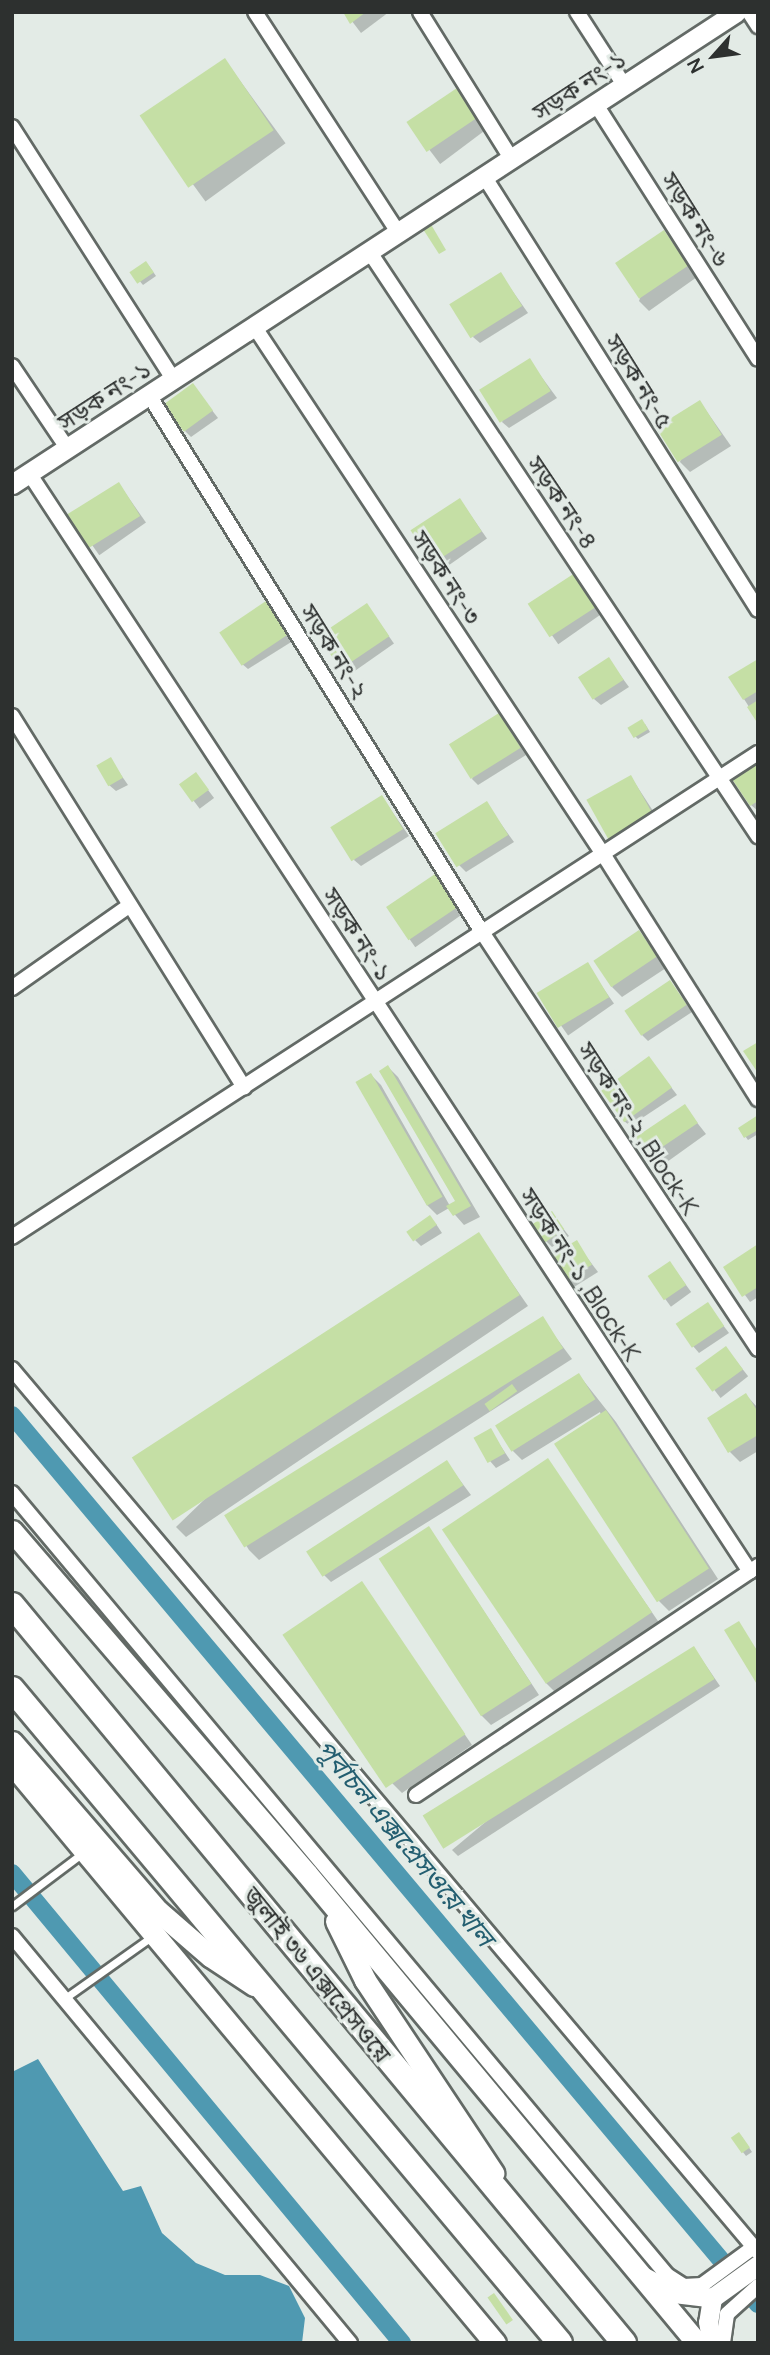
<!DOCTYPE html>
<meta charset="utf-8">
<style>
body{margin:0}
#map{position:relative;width:770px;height:2355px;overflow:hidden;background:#e3ebe6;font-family:Manrope,"Noto Sans Bengali",sans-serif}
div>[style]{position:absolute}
.water>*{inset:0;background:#4f99b1}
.shadow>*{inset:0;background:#0003;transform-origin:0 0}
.canal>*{height:18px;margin:-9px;padding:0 9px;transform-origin:9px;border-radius:9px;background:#4f99b1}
.building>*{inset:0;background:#c5dfa5;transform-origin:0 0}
.roads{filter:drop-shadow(2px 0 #636a66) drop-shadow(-2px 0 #636a66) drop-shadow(0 2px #636a66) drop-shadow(0 -2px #636a66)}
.lane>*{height:7px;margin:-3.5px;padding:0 3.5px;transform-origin:3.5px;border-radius:3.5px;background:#fff}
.street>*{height:14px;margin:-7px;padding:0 7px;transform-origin:7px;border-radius:7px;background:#fff}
.secondary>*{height:19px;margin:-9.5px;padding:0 9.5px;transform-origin:9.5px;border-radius:9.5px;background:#fff}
.primary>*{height:21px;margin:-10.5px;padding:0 10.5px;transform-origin:10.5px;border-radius:10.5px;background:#fff}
.highway>*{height:24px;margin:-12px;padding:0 12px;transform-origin:12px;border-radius:12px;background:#fff}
span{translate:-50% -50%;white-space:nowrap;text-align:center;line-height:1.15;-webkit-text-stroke:6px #e3ebe6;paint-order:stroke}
.street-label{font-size:24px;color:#2d302f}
.water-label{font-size:26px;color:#235e70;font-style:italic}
.frame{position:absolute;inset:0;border:14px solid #2d302f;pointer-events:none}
.north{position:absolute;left:679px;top:21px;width:70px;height:70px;-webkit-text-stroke:5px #e3ebe6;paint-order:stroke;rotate:242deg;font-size:19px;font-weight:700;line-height:28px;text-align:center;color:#2d302f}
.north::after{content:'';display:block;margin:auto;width:24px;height:32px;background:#2d302f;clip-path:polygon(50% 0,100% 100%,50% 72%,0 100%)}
</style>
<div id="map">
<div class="water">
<i style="clip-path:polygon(38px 2059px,123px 2191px,141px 2186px,162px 2233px,196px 2263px,225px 2275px,260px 2275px,289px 2286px,305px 2318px,302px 2343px,12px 2343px,12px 2072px)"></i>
</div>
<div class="shadow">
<i style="clip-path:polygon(345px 12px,389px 12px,361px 33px)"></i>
<i style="left:225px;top:60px;width:103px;height:99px;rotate:54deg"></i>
<i style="left:457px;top:90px;width:49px;height:58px;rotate:53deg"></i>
<i style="clip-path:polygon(664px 232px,697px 277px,649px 311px,639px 301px)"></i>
<i style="clip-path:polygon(149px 266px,156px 276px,143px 285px,133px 273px)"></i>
<i style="clip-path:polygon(501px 275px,528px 313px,480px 343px,473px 337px)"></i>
<i style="clip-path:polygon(529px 360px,557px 398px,509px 428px,502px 422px)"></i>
<i style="clip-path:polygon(193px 386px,218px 418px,191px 437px,185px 431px)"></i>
<i style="clip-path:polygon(700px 402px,731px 446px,690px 472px,680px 462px)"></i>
<i style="left:119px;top:484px;width:47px;height:57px;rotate:55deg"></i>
<i style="left:460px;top:500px;width:47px;height:57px;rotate:55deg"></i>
<i style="left:578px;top:573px;width:47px;height:57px;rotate:55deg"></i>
<i style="clip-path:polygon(269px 601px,296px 639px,248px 669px,241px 663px)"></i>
<i style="left:367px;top:605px;width:47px;height:57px;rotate:55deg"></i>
<i style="clip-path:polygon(609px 660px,629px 687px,601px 705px,594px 699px)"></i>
<i style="clip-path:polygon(758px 661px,758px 721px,744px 699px)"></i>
<i style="clip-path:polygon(499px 716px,526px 755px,478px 785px,472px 779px)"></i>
<i style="clip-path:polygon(645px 724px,650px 732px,638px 739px,635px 736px)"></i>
<i style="clip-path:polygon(110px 759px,128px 785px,116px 791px,109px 785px)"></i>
<i style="clip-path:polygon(758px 765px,758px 811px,751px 805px)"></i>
<i style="left:196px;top:774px;width:30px;height:18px;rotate:53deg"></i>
<i style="left:631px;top:777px;width:57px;height:48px;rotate:57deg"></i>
<i style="clip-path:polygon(382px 797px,409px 836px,361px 866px,354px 860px)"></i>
<i style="clip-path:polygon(486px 803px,514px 842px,466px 872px,459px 865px)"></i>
<i style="left:435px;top:876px;width:47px;height:57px;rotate:55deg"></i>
<i style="clip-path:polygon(639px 932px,666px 968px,622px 997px,612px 987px)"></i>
<i style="left:587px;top:965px;width:47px;height:56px;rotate:55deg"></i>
<i style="clip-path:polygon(670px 982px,692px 1012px,648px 1041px,642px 1035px)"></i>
<i style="clip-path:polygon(649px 1058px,677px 1095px,630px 1126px,623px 1120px)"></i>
<i style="clip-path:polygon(388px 1067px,398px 1077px,480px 1217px,464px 1225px,449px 1208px,437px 1215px,427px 1205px,357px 1083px,371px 1075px,381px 1085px,450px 1206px,457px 1202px)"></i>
<i style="clip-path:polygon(684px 1106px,706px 1134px,660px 1167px,650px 1157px)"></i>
<i style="clip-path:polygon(758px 1117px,758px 1134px,748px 1140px,740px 1129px)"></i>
<i style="clip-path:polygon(551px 1213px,569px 1236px,552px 1247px,546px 1241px)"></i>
<i style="clip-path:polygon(436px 1224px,442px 1233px,421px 1246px,415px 1240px)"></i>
<i style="clip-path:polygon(478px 1234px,528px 1306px,186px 1537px,176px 1527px)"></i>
<i style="clip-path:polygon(576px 1243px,598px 1272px,574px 1287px,568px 1281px)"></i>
<i style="clip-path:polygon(758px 1246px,758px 1297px,750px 1302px,725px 1267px)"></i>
<i style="left:670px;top:1263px;width:36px;height:25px;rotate:54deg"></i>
<i style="clip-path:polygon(707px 1304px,729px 1333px,699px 1353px,693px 1346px)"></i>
<i style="clip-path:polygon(542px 1319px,572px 1359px,259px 1560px,249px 1550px,230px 1520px)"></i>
<i style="left:726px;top:1348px;width:36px;height:35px;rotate:52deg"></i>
<i style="clip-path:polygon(579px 1375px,616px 1422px,718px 1579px,669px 1611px,659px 1601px,600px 1412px,522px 1460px,512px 1450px)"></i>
<i style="clip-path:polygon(746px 1395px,758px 1408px,758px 1451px,740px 1462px,730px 1452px)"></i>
<i style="clip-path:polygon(490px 1430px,510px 1460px,496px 1468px,490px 1461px)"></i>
<i style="clip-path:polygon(547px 1460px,660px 1624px,556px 1693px,546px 1683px)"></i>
<i style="clip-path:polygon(447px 1463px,471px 1495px,331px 1582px,321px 1572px)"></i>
<i style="clip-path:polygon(429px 1528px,539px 1695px,491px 1725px,481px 1715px)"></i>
<i style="clip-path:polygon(361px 1583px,472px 1745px,402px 1793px,392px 1783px)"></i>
<i style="clip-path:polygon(694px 1648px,720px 1686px,458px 1856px,452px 1850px)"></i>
<i style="clip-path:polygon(742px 2137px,752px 2152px,746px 2156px,733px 2139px)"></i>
</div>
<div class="canal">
<i style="left:12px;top:1415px;width:1161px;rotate:50deg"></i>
<i style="left:12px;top:1873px;width:611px;rotate:50.31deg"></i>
</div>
<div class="building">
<i style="clip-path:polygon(343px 12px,366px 12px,350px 24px)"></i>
<i style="left:225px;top:58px;width:87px;height:103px;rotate:56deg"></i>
<i style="left:457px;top:88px;width:36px;height:61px;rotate:56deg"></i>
<i style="clip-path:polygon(429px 221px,446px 250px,439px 254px,421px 226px)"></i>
<i style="left:664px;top:230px;width:43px;height:59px;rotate:56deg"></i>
<i style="left:146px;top:261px;width:14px;height:20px;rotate:56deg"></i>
<i style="left:501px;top:272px;width:40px;height:61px;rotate:58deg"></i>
<i style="left:530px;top:358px;width:39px;height:60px;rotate:58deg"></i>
<i style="left:193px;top:383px;width:34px;height:36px;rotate:54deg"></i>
<i style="left:700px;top:400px;width:41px;height:52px;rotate:58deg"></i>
<i style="left:119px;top:482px;width:40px;height:61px;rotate:58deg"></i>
<i style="left:460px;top:498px;width:40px;height:59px;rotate:57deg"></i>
<i style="left:578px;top:571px;width:40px;height:60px;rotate:57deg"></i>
<i style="left:269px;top:599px;width:40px;height:60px;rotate:56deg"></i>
<i style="left:367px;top:603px;width:40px;height:59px;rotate:56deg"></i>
<i style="left:609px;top:657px;width:27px;height:37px;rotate:57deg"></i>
<i style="clip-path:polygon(758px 659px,758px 691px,743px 700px,728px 677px)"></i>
<i style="clip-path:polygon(758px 700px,758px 724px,747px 707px)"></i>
<i style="left:499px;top:713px;width:41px;height:59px;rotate:58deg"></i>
<i style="left:642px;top:719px;width:12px;height:17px;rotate:59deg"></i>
<i style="left:111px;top:757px;width:24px;height:17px;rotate:60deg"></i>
<i style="clip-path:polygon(758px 763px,758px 801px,750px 806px,732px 779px)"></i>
<i style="left:196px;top:772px;width:22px;height:21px;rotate:54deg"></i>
<i style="left:631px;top:775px;width:45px;height:51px;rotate:61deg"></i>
<i style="left:382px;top:795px;width:40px;height:61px;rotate:58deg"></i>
<i style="left:487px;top:801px;width:40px;height:61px;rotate:58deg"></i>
<i style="left:435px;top:874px;width:40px;height:59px;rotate:56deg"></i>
<i style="left:639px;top:930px;width:32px;height:55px;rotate:56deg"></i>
<i style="left:588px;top:962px;width:41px;height:60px;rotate:59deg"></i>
<i style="left:670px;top:980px;width:30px;height:55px;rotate:56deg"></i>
<i style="clip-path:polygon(758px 1042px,758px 1073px,743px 1051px)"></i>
<i style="left:649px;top:1056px;width:39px;height:59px;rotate:54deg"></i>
<i style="clip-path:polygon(388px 1065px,471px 1206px,453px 1216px,446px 1206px,455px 1201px,379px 1071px)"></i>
<i style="left:371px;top:1073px;width:143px;height:18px;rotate:60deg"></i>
<i style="left:685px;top:1104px;width:23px;height:60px;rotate:56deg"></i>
<i style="clip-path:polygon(758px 1115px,758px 1130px,744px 1138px,738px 1128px)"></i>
<i style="left:552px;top:1211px;width:22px;height:24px;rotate:56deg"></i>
<i style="left:430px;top:1215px;width:12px;height:29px;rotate:55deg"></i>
<i style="left:479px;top:1232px;width:75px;height:414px;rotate:57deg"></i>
<i style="left:577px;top:1240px;width:29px;height:31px;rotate:59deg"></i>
<i style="clip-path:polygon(758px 1244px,758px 1287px,742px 1297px,723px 1267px)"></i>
<i style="left:670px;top:1261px;width:29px;height:27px;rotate:56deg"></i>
<i style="left:708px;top:1302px;width:29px;height:39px;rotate:56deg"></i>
<i style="left:543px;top:1316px;width:38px;height:376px;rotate:58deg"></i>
<i style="left:726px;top:1346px;width:29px;height:38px;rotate:54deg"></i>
<i style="left:579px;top:1373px;width:31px;height:99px;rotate:58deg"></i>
<i style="left:512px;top:1384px;width:9px;height:34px;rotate:54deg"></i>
<i style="clip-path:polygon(746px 1393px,758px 1412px,758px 1435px,728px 1453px,707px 1418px)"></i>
<i style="left:606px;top:1410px;width:189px;height:62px;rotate:57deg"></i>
<i style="left:491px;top:1428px;width:29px;height:20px;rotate:61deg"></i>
<i style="left:548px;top:1458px;width:186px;height:128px;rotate:56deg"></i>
<i style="left:447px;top:1460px;width:30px;height:168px;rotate:57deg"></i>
<i style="left:429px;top:1526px;width:188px;height:60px;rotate:57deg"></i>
<i style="left:362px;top:1581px;width:185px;height:96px;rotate:56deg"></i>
<i style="clip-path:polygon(739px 1621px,758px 1652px,758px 1686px,724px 1630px)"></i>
<i style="left:694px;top:1646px;width:39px;height:320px;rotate:58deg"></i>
<i style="left:739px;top:2132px;width:19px;height:10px;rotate:55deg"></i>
<i style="left:494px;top:2293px;width:33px;height:8px;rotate:55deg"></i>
</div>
<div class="roads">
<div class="lane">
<i style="left:12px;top:1906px;width:90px;rotate:-36.9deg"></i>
<i style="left:65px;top:1998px;width:105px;rotate:-35.3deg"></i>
</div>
<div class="street">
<i style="left:255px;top:12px;width:262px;rotate:57deg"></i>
<i style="left:420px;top:12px;width:172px;rotate:58.1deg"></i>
<i style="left:577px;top:12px;width:87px;rotate:57.2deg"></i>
<i style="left:749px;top:12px;width:17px;rotate:57deg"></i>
<i style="left:595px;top:103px;width:303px;rotate:57.5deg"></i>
<i style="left:12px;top:127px;width:299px;rotate:57.4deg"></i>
<i style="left:484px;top:176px;width:513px;rotate:57.73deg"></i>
<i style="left:369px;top:251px;width:703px;rotate:56.38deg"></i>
<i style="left:254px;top:326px;width:633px;rotate:56.54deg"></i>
<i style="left:603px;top:854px;width:290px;rotate:57.7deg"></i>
<i style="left:12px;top:366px;width:99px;rotate:56.1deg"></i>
<i style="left:149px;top:395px;width:632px;rotate:58.2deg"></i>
<i style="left:482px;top:932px;width:500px;rotate:56.5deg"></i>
<i style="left:29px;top:473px;width:1314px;rotate:56.73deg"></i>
<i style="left:12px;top:716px;width:438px;rotate:58deg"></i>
<i style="left:12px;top:988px;width:144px;rotate:-35.1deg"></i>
<i style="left:12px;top:1237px;width:889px;rotate:-32.98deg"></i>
<i style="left:12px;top:1369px;width:1156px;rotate:49.81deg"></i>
<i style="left:12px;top:1493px;width:1020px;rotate:50.05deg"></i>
<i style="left:667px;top:2275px;width:20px;rotate:33deg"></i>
<i style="left:684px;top:2286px;width:18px;rotate:-3deg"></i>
<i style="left:702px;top:2285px;width:64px;rotate:-36.2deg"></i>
<i style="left:416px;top:1795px;width:412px;rotate:-33.8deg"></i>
<i style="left:12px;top:1936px;width:529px;rotate:50.29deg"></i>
<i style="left:723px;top:2343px;width:29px;rotate:-82deg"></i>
<i style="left:727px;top:2314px;width:42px;rotate:-42.1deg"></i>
</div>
<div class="secondary">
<i style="left:12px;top:484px;width:864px;rotate:-33.1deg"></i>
<i style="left:644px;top:2277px;width:34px;rotate:28deg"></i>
<i style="left:674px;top:2293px;width:38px;rotate:7deg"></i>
<i style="left:712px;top:2298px;width:57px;rotate:-35.7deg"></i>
<i style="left:712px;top:2298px;width:24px;rotate:99deg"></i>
<i style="left:708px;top:2322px;width:21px;rotate:79deg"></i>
</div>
<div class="primary">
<i style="left:12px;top:1531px;width:452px;rotate:49.3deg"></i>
<i style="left:307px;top:1874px;width:610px;rotate:50.25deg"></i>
<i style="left:12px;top:1742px;width:223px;rotate:49.2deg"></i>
<i style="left:158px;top:1911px;width:69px;rotate:40.9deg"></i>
<i style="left:210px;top:1956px;width:53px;rotate:33.4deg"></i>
<i style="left:12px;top:1764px;width:754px;rotate:50.17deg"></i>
<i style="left:336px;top:1921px;width:66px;rotate:63.8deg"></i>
<i style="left:365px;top:1980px;width:232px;rotate:56.4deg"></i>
</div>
<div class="highway">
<i style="left:12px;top:1605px;width:959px;rotate:50.33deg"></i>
<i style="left:12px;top:1689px;width:853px;rotate:50.04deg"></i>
</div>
</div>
<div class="street-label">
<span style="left:579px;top:85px;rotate:-33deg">সড়ক নং-১</span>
<span style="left:696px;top:219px;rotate:58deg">সড়ক নং-৬</span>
<span style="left:640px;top:381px;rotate:58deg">সড়ক নং-৫</span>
<span style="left:104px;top:395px;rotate:-33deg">সড়ক নং-১</span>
<span style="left:563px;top:502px;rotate:56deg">সড়ক নং-৪</span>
<span style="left:447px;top:577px;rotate:57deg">সড়ক নং-৩</span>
<span style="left:335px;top:651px;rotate:58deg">সড়ক নং-২</span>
<span style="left:358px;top:934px;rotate:57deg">সড়ক নং-১</span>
<span style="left:639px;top:1128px;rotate:57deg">সড়ক নং-২ ,Block-K</span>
<span style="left:581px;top:1274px;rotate:57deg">সড়ক নং-১ ,Block-K</span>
<span style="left:318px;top:1974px;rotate:51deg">জুলাই ৩৬ এক্সপ্রেসওয়ে</span>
</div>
<div class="water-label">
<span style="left:405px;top:1843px;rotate:50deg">পূর্বাচল এক্সপ্রেসওয়ে খাল</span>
</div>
<div class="frame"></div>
<div class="north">N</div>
</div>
